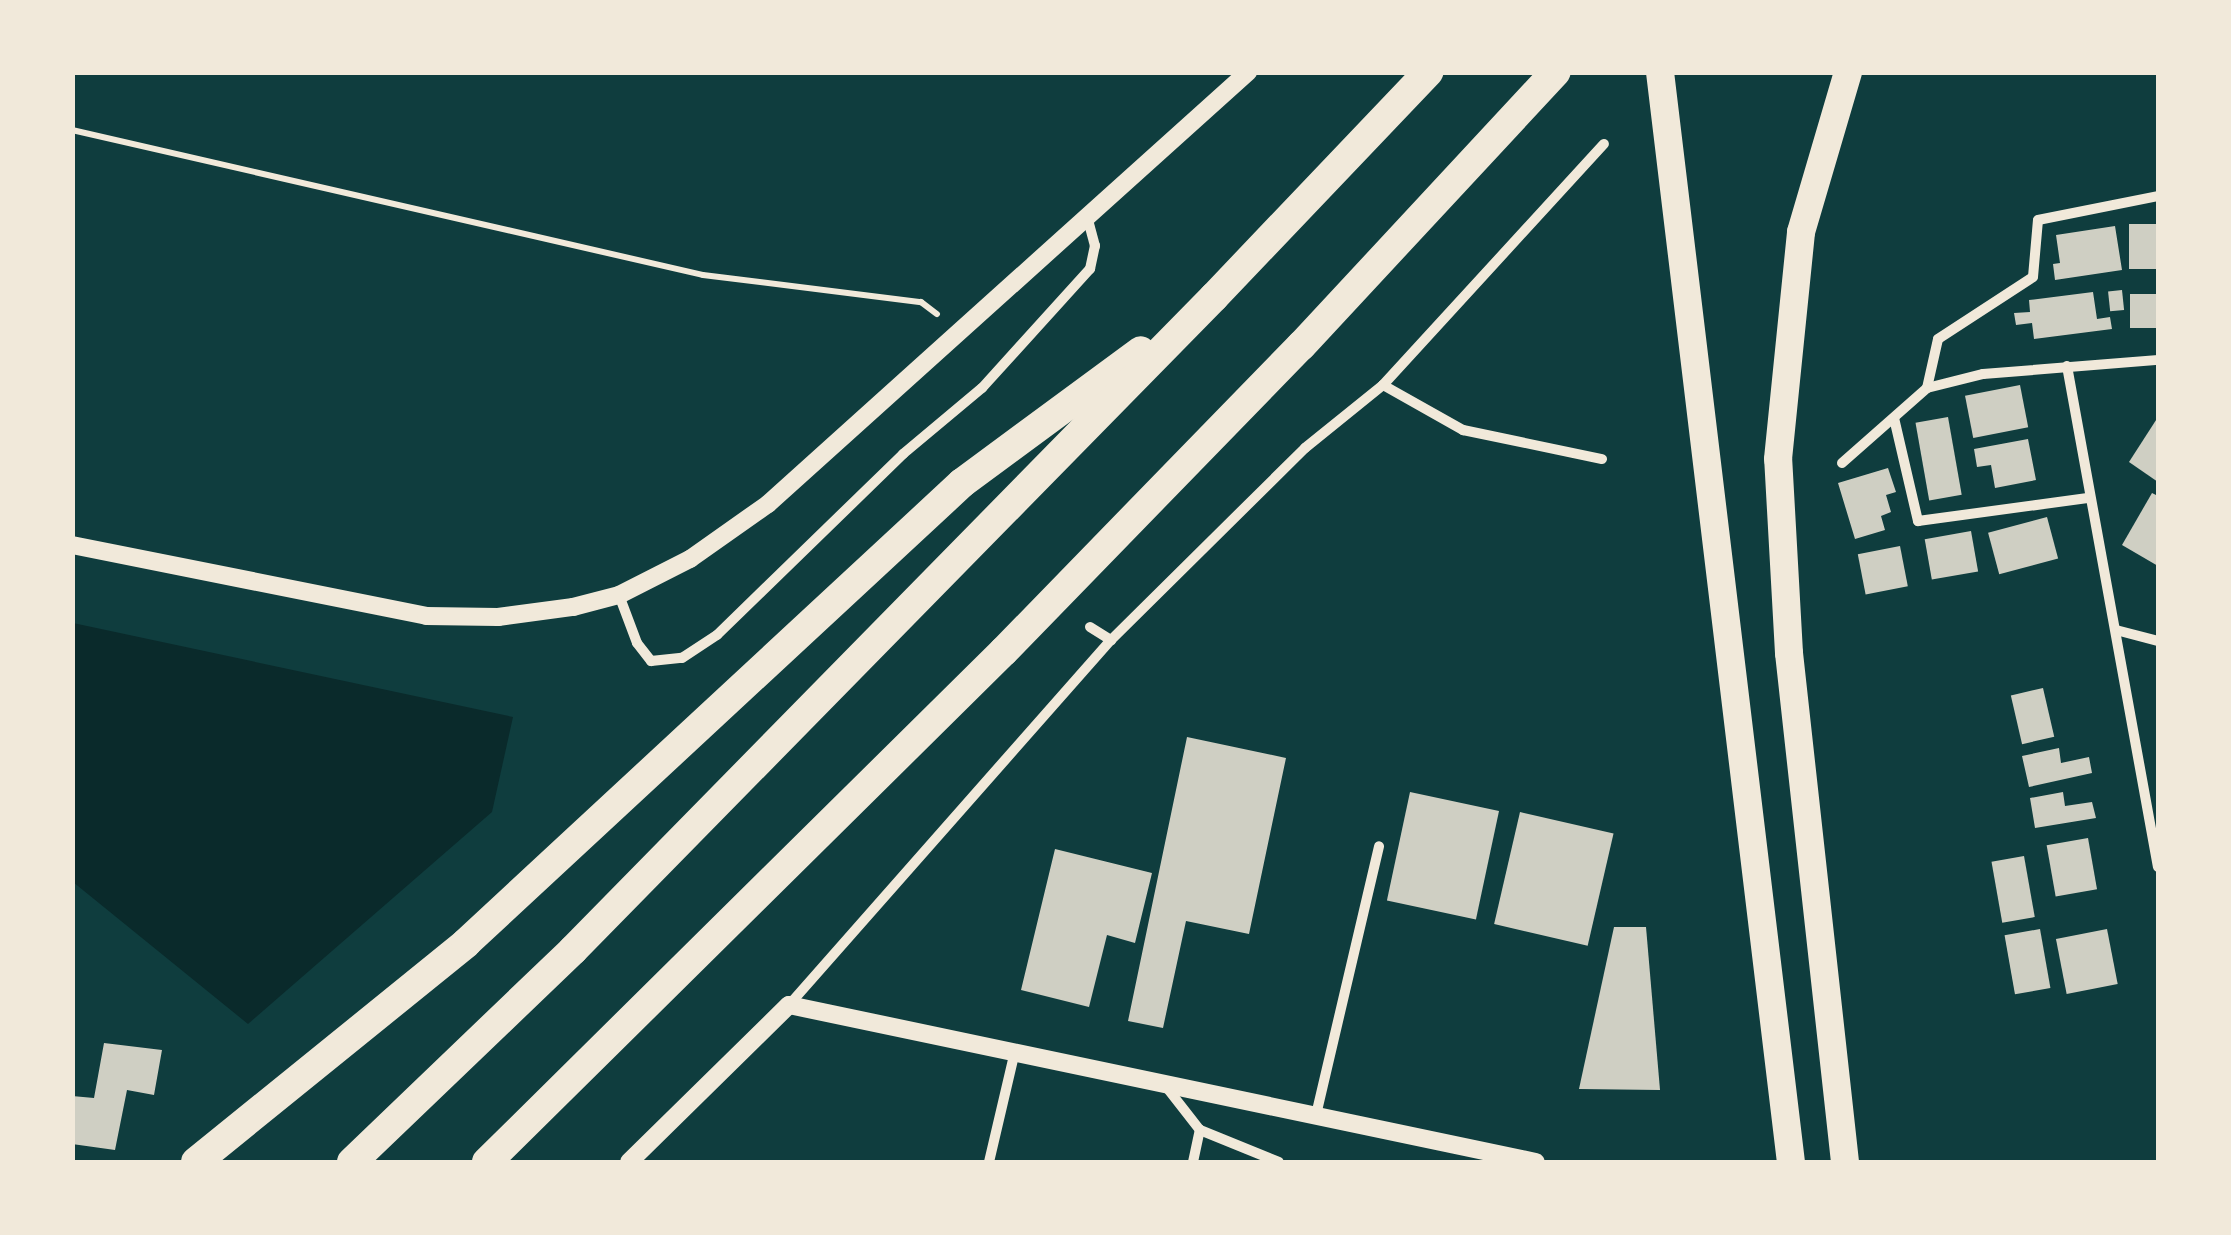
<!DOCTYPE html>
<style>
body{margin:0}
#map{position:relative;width:2231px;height:1235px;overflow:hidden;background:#0f3d3e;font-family:"Nunito Sans",sans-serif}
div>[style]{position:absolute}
.water>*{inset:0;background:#0a2a2b}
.building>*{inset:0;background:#cfcfc3;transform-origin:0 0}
.path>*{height:6px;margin:-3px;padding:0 3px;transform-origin:3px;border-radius:3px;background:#f1e9da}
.minor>*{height:10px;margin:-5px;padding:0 5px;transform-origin:5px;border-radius:5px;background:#f1e9da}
.tertiary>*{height:18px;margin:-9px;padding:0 9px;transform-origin:9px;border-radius:9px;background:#f1e9da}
.trunk>*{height:28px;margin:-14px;padding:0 14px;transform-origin:14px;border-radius:14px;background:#f1e9da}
.motorway>*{height:30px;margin:-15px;padding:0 15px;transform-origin:15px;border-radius:15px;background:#f1e9da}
span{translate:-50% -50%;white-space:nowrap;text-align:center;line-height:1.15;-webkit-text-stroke:10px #f1e9da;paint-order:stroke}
.frame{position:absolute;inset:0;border:75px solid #f1e9da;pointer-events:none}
</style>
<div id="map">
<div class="water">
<i style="clip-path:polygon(73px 623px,513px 717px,492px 812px,248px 1024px,73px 882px)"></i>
</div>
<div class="building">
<i style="left:2158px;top:224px;width:45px;height:29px;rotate:90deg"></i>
<i style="clip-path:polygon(2115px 226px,2122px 270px,2055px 280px,2053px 264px,2060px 263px,2056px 235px)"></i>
<i style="left:2122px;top:290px;width:20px;height:14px;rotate:84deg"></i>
<i style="clip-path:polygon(2093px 292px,2097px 319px,2110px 317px,2112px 329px,2034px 339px,2032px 323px,2016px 325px,2014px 313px,2030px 312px,2029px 300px)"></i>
<i style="left:2158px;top:294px;width:34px;height:28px;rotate:90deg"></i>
<i style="left:2020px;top:385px;width:43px;height:56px;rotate:79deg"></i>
<i style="left:1948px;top:417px;width:79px;height:33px;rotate:80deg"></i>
<i style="clip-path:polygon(2158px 417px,2158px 482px,2129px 462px)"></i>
<i style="clip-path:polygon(2028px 439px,2036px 480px,1995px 488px,1991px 465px,1977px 467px,1974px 449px)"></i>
<i style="clip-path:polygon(1888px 468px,1896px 492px,1886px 495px,1891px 512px,1881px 516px,1885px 530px,1855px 539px,1838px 483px)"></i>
<i style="clip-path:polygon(2152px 493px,2158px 496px,2158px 566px,2122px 545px)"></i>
<i style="left:2047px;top:517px;width:43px;height:61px;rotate:75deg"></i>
<i style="left:1971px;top:531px;width:41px;height:47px;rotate:80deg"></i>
<i style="left:1900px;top:546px;width:41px;height:43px;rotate:79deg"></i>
<i style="left:2043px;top:688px;width:50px;height:33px;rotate:77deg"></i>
<i style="clip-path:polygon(1187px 737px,1286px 758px,1249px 934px,1186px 921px,1163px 1028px,1128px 1021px)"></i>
<i style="clip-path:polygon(2059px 748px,2061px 763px,2089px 757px,2092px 773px,2029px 787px,2022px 756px)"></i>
<i style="left:1410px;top:792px;width:91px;height:111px;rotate:12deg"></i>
<i style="clip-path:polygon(2063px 792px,2065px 806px,2092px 802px,2096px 818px,2035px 828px,2030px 798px)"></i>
<i style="left:1520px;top:812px;width:96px;height:115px;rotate:13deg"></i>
<i style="left:2088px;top:838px;width:52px;height:42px;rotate:80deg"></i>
<i style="clip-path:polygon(1055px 849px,1152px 873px,1135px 943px,1107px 935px,1089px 1007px,1021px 990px)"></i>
<i style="left:2024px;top:856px;width:62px;height:33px;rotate:80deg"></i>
<i style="clip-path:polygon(1614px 927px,1646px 927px,1660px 1090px,1579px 1089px)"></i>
<i style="left:2040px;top:929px;width:60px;height:36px;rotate:80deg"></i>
<i style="left:2107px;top:929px;width:56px;height:52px;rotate:79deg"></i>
<i style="clip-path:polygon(104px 1043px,162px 1050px,154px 1095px,127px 1090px,115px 1150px,72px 1144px,72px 1096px,94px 1098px)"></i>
</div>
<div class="path">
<i style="left:72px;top:130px;width:647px;rotate:12.94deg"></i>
<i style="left:703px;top:275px;width:220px;rotate:7.1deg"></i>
<i style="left:921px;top:302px;width:20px;rotate:37deg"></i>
</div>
<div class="minor">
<i style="left:2067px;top:366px;width:509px;rotate:79.71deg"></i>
<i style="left:1383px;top:385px;width:92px;rotate:29.4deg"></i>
<i style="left:1463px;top:430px;width:142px;rotate:11.8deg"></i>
<i style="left:1927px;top:388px;width:58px;rotate:-14deg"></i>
<i style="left:1983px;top:374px;width:176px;rotate:-4.6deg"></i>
<i style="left:1894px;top:418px;width:106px;rotate:76.9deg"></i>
<i style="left:1918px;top:521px;width:173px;rotate:-7.7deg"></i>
<i style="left:1842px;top:463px;width:113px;rotate:-41.4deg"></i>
<i style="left:1927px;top:388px;width:50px;rotate:-77.3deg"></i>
<i style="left:1938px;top:339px;width:113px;rotate:-33.1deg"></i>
<i style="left:2033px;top:277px;width:57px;rotate:-85deg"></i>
<i style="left:2038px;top:220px;width:122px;rotate:-11.3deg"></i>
<i style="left:619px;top:595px;width:51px;rotate:69.4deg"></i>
<i style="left:637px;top:643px;width:23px;rotate:52deg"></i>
<i style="left:651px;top:661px;width:31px;rotate:-6deg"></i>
<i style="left:682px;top:658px;width:42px;rotate:-33.3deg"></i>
<i style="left:717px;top:635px;width:260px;rotate:-44.2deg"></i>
<i style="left:903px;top:454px;width:103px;rotate:-39.9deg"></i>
<i style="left:982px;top:388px;width:161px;rotate:-47.8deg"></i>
<i style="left:1090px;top:269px;width:24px;rotate:-78deg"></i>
<i style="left:1095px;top:246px;width:30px;rotate:-105deg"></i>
<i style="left:1090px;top:627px;width:25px;rotate:32deg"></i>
<i style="left:2116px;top:630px;width:43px;rotate:14.7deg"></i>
<i style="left:789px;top:1005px;width:487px;rotate:-48.6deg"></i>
<i style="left:1111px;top:640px;width:273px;rotate:-44.7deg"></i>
<i style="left:1305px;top:448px;width:100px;rotate:-38.9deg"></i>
<i style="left:1383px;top:385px;width:327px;rotate:-47.5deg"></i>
<i style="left:1164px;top:1084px;width:58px;rotate:52deg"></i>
<i style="left:1200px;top:1130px;width:85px;rotate:22.1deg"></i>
<i style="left:1316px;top:1115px;width:276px;rotate:-76.8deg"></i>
<i style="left:989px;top:1162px;width:114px;rotate:-76.8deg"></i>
<i style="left:1193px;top:1162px;width:33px;rotate:-78deg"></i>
</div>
<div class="tertiary">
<i style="left:72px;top:545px;width:361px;rotate:11.3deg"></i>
<i style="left:426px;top:616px;width:72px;rotate:0.8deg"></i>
<i style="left:498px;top:617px;width:76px;rotate:-7.6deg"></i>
<i style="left:573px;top:607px;width:48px;rotate:-14.6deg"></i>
<i style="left:619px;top:595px;width:80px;rotate:-26.9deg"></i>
<i style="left:690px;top:559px;width:95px;rotate:-35.2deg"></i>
<i style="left:768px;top:504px;width:646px;rotate:-41.99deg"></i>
<i style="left:629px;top:1162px;width:224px;rotate:-44.5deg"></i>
<i style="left:789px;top:1005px;width:763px;rotate:11.87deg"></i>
</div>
<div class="trunk">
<i style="left:1660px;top:72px;width:1098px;rotate:83.15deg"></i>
<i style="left:1845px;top:1162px;width:512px;rotate:-96.28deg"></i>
<i style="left:1789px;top:653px;width:194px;rotate:-93.2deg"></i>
<i style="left:1778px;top:459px;width:228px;rotate:-84.2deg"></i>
<i style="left:1801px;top:232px;width:167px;rotate:-73.6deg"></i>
</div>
<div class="motorway">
<i style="left:196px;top:1162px;width:348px;rotate:-39deg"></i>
<i style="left:466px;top:943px;width:676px;rotate:-42.84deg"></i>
<i style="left:962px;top:483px;width:222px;rotate:-36.4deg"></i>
<i style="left:352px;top:1162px;width:306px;rotate:-43.8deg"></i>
<i style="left:573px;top:950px;width:915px;rotate:-45.53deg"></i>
<i style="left:1214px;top:297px;width:311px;rotate:-46.4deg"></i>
<i style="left:487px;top:1162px;width:727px;rotate:-44.67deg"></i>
<i style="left:1004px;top:651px;width:426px;rotate:-45.8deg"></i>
<i style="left:1301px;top:346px;width:374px;rotate:-47.1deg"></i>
</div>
<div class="frame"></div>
</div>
